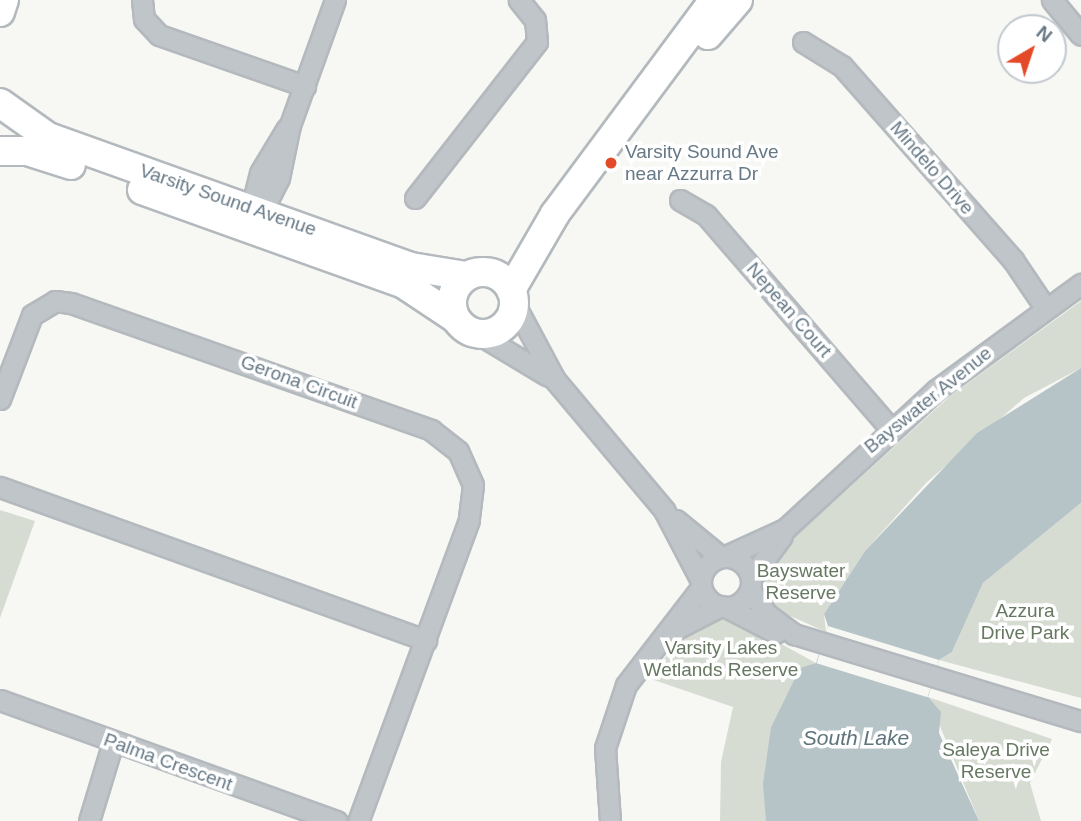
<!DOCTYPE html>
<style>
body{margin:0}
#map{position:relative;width:1081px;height:821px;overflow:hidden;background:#f7f7f4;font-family:Arial,sans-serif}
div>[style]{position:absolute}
.green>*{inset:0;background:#d7dcd3}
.water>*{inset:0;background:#b6c4c7}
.pier>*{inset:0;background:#f7f7f4;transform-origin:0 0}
.roads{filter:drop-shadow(2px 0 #b3b9bd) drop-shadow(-2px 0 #b3b9bd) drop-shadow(0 2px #b3b9bd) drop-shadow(0 -2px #b3b9bd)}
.street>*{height:19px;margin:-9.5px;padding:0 9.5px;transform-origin:9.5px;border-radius:9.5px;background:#c0c5c9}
.street>.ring{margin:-9.5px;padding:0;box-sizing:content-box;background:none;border:19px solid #c0c5c9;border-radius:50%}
.secondary>*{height:28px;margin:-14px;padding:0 14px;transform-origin:14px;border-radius:14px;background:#fff}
.secondary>.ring{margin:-14px;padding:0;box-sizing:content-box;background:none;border:28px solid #fff;border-radius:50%}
.dots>*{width:19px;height:19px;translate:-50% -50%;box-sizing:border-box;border:4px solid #fff;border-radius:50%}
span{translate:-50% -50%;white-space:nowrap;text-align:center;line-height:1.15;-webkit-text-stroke:7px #fff;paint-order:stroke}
.poi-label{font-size:19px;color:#667986}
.left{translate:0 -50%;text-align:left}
.street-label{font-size:19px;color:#667986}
.park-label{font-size:19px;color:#667861}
.water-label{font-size:21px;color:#5d747b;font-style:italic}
.north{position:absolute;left:997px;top:14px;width:70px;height:70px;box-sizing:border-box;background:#fff;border:2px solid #c2c9cf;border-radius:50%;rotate:39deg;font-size:19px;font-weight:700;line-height:28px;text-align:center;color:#667986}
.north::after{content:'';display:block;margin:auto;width:24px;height:32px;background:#e44928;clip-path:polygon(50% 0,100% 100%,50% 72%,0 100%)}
</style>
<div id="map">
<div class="green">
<i style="clip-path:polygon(1081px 301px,1081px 368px,1024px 398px,926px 483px,865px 551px,824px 614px,826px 632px,777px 610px,762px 575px,781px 550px,949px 397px)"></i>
<i style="clip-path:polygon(1081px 503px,1081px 698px,939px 660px,952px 652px,983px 583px)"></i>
<i style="clip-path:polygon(0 510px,35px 521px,0 618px)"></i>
<i style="clip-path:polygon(715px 616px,734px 618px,816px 663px,800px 669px,771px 727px,766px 821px,720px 821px,721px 762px,733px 707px,648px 678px,687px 632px)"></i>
<i style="clip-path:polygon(928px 697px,1052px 739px,1030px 783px,1041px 821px,979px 821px)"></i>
</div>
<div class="water">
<i style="clip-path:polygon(1081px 368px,1081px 503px,983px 583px,952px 652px,939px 660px,928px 697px,941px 712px,939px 733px,979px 821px,766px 821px,763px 784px,771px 727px,800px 668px,816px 663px,828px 626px,824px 614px,865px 551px,977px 433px)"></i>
</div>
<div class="pier">
<i style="left:828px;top:626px;width:116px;height:39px;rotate:17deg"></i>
</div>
<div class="roads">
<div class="street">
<i style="left:142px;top:0;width:19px;rotate:84deg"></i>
<i style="left:144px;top:19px;width:22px;rotate:47deg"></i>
<i style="left:159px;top:35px;width:155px;rotate:19.3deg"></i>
<i style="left:1052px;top:0;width:45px;rotate:50.4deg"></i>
<i style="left:803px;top:42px;width:46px;rotate:31.6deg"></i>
<i style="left:842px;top:66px;width:259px;rotate:48.6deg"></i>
<i style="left:1013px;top:260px;width:59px;rotate:56deg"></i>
<i style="left:415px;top:198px;width:198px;rotate:-52deg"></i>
<i style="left:537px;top:42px;width:22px;rotate:-95deg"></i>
<i style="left:535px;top:20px;width:26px;rotate:-129deg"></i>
<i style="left:680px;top:200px;width:30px;rotate:30deg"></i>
<i style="left:706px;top:215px;width:283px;rotate:49.2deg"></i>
<i style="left:248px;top:221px;width:49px;rotate:-76deg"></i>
<i style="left:260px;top:173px;width:52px;rotate:-59deg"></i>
<i style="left:257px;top:221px;width:48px;rotate:-62.9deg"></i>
<i style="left:279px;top:178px;width:54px;rotate:-78.3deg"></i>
<i style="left:290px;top:125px;width:133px;rotate:-70.2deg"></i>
<i style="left:515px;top:305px;width:85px;rotate:61.9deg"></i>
<i style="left:555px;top:380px;width:170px;rotate:50deg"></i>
<i style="left:664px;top:510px;width:78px;rotate:62.4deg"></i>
<i style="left:480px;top:335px;width:79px;rotate:31.1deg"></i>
<i style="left:0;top:399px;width:90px;rotate:-69.1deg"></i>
<i style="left:32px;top:315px;width:27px;rotate:-31deg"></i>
<i style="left:55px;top:301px;width:16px;rotate:7deg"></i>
<i style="left:71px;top:303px;width:382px;rotate:19.4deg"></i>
<i style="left:431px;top:430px;width:34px;rotate:38deg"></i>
<i style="left:458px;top:451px;width:37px;rotate:66deg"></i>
<i style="left:473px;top:485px;width:35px;rotate:97deg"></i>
<i style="left:469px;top:520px;width:321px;rotate:110.2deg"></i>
<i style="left:0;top:487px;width:453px;rotate:19.8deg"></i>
<i style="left:676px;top:520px;width:58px;rotate:39.4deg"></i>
<i style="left:726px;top:556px;width:65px;rotate:-24.6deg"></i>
<i style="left:785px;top:529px;width:205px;rotate:-42.6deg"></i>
<i style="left:936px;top:390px;width:180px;rotate:-36.2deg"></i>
<i class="ring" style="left:701px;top:557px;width:31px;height:31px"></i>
<i style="left:751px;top:578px;width:52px;rotate:-53.6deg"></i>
<i style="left:750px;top:590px;width:29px;rotate:55deg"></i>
<i style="left:767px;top:614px;width:34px;rotate:37deg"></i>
<i style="left:794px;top:634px;width:300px;rotate:16.9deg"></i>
<i style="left:726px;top:607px;width:56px;rotate:27.5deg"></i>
<i style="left:674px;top:630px;width:53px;rotate:-27.1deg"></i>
<i style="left:0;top:700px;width:358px;rotate:19.8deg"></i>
<i style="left:89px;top:821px;width:83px;rotate:-73.1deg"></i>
<i style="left:610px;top:821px;width:73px;rotate:-93.9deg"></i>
<i style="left:605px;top:748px;width:66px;rotate:-71.6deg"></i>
<i style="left:626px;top:685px;width:123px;rotate:-52.3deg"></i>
</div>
<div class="secondary">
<i style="left:0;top:12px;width:13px;rotate:-72deg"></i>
<i style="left:708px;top:35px;width:46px;rotate:-49.4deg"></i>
<i style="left:0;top:103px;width:59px;rotate:35.3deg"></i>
<i style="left:48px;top:137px;width:386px;rotate:19.7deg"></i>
<i style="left:411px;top:267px;width:56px;rotate:9.3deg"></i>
<i style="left:0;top:151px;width:27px"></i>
<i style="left:27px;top:151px;width:46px;rotate:17.7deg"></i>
<i style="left:142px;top:190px;width:278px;rotate:19.7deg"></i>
<i style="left:404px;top:284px;width:61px;rotate:33.7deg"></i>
<i class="ring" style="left:452px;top:272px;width:34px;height:34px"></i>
<i style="left:511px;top:290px;width:88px;rotate:-59.9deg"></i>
<i style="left:555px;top:214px;width:267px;rotate:-53.4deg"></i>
</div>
</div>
<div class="dots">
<i style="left:611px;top:163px;background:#e44928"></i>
</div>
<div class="poi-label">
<span class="left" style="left:625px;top:163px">Varsity Sound Ave<br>near Azzurra Dr</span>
</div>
<div class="street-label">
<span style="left:932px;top:168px;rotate:49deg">Mindelo Drive</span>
<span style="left:228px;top:200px;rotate:19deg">Varsity Sound Avenue</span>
<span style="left:789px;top:310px;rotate:49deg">Nepean Court</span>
<span style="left:299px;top:382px;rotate:20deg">Gerona Circuit</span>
<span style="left:928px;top:400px;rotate:-39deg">Bayswater Avenue</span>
<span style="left:168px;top:762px;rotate:20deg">Palma Crescent</span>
</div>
<div class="park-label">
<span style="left:801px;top:582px">Bayswater<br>Reserve</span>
<span style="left:1025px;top:622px">Azzura<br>Drive Park</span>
<span style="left:721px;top:659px">Varsity Lakes<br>Wetlands Reserve</span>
<span style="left:996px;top:761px">Saleya Drive<br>Reserve</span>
</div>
<div class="water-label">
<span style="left:856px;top:738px">South Lake</span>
</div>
<div class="north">N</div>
</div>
